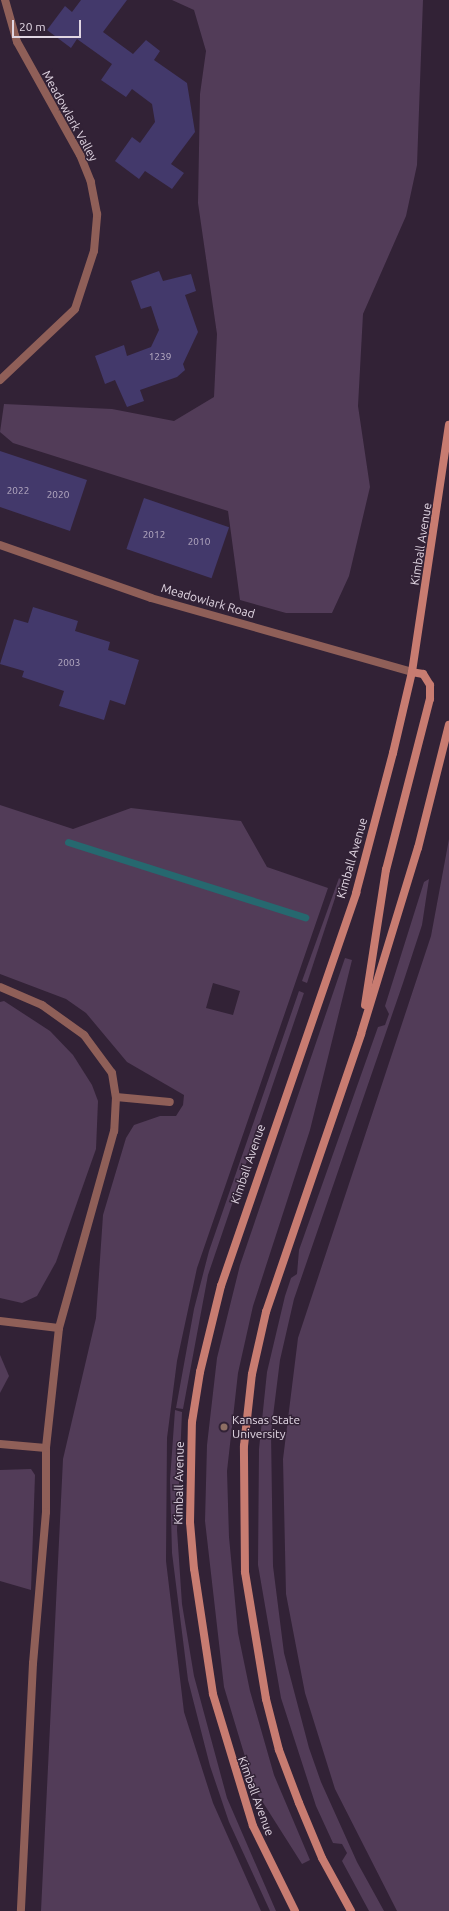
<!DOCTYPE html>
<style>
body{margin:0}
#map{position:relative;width:449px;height:1911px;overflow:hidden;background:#322236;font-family:Ubuntu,sans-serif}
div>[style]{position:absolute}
.green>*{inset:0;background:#523c58}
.stream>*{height:7px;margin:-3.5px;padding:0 3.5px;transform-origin:3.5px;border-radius:3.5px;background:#26686f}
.building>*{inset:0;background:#43396b;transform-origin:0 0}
.service>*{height:8px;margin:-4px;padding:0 4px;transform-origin:4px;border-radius:4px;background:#8f5f58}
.minor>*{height:8px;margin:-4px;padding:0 4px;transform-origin:4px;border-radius:4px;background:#8f5f58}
.secondary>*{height:8px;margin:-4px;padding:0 4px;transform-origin:4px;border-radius:4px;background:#c87c71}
.dots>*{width:11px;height:11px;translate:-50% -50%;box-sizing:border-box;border:2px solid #322236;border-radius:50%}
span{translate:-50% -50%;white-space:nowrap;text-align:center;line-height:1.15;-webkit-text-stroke:3px #322236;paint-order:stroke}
.number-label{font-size:10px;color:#baafc5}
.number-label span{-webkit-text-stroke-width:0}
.street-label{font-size:12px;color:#e1d6e3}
.poi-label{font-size:12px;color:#e1d6e3}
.left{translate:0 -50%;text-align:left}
.scale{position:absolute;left:12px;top:20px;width:69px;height:18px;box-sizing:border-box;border:2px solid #e1d6e3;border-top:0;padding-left:5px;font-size:12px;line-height:14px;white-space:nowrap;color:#e1d6e3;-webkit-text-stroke:3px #322236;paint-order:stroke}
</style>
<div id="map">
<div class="green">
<i style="clip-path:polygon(172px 0,423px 0,417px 165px,406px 216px,363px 314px,358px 406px,370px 487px,349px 576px,332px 613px,286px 613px,240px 600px,228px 511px,13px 443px,0 432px,4px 404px,112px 409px,174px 421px,214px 397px,217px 334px,198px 203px,200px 94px,206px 51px,194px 10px)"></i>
<i style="clip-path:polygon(evenodd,0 805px,73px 829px,131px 808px,241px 821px,267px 867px,328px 888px,197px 1268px,177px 1361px,167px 1438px,166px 1561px,184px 1712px,213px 1803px,261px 1911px,41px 1911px,63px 1459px,96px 1318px,103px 1215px,126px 1138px,134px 1125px,160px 1116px,176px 1116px,183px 1105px,184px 1095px,127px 1062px,86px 1013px,66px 999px,0 974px,0 805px,213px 983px,240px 991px,233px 1015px,206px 1008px,213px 983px)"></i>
<i style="clip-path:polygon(449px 839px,449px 1911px,397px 1911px,335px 1789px,305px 1693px,286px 1594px,283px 1459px,298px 1338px,431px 936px)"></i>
<i style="clip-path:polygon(339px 878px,341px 880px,307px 983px,302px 981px)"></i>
<i style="clip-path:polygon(429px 879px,422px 925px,403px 983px,294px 1299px,280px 1360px,271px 1432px,273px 1566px,284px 1653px,309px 1748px,321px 1782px,357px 1862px,384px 1911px,369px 1911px,342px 1861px,347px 1853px,342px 1844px,333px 1843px,316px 1806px,281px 1698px,258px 1565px,259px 1449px,267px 1372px,285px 1296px,291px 1278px,297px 1274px,299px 1250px,378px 1027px,385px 1025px,389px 1014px,385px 1006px,424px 882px)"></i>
<i style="clip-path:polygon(345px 958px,352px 960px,310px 1130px,253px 1306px,238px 1373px,227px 1471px,229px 1537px,238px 1633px,250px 1691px,274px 1775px,310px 1860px,302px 1864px,255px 1790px,224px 1687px,205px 1521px,207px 1445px,217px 1358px,240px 1265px)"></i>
<i style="clip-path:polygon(299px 991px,304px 993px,208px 1275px,183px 1409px,176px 1408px,194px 1309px,209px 1251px)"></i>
<i style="clip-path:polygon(4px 1001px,50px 1031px,73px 1055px,92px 1085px,98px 1101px,96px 1149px,56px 1262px,37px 1296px,22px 1303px,0 1298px,0 1002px)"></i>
<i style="clip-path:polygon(0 1355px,9px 1376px,0 1393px)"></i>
<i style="clip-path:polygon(175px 1410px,182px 1412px,177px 1530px,182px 1604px,194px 1676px,227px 1798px,276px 1911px,270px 1911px,229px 1822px,210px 1766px,188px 1680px,172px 1553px,170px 1480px)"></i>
<i style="clip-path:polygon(31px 1469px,35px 1475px,31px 1590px,0 1581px,0 1470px)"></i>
</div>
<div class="stream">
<i style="left:68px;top:842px;width:249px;rotate:17.6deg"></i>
</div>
<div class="building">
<i style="clip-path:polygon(81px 0,127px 0,103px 32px,133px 54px,146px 40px,160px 51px,154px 60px,187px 83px,195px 132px,171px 164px,184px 173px,172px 189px,145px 171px,139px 179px,115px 161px,132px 137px,140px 143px,155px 122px,152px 104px,132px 89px,126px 97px,101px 80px,112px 64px,77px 39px,71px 48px,47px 30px,65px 6px,72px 12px)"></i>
<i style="clip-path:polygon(159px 271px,163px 281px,191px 274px,196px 291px,185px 295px,198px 332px,183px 364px,185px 370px,177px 377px,140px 390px,144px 401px,127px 407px,115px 380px,105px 384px,95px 356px,124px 345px,127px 356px,151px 347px,159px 330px,151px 306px,141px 309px,131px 281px)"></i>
<i style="clip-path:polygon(0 451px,87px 480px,70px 531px,0 507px)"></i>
<i style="left:144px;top:498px;width:90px;height:54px;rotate:19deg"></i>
<i style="clip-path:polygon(33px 607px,78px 621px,75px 631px,110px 642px,108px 650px,139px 660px,125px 705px,110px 700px,104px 720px,59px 706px,64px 691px,22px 677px,24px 671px,0 664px,14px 619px,28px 623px)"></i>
</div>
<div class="service">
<i style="left:0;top:987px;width:46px;rotate:23.2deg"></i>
<i style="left:42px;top:1005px;width:52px;rotate:35.5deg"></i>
<i style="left:84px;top:1035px;width:47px;rotate:53.6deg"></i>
<i style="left:112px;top:1073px;width:24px;rotate:81deg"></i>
<i style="left:116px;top:1097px;width:34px;rotate:93deg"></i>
<i style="left:114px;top:1131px;width:205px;rotate:105.6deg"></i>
<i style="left:59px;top:1328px;width:121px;rotate:96.2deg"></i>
<i style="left:46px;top:1448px;width:64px;rotate:90deg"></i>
<i style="left:46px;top:1512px;width:152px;rotate:94.9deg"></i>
<i style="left:33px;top:1663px;width:248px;rotate:92.8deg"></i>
<i style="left:116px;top:1097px;width:54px;rotate:5.3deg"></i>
<i style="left:0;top:1321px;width:59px;rotate:6.8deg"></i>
<i style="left:0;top:1444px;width:46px;rotate:5deg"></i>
</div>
<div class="minor">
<i style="left:0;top:380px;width:103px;rotate:-43.4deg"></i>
<i style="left:75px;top:309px;width:61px;rotate:-71.9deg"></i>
<i style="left:94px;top:251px;width:37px;rotate:-85deg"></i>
<i style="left:97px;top:214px;width:33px;rotate:-101deg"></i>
<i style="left:91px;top:182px;width:29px;rotate:-112deg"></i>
<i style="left:80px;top:155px;width:129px;rotate:-119.1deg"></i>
<i style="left:17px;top:42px;width:44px;rotate:-105.9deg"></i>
<i style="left:0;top:545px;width:160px;rotate:19.3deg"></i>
<i style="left:151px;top:598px;width:271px;rotate:15.8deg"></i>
</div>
<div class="secondary">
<i style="left:365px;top:1005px;width:137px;rotate:-81.2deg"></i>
<i style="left:386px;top:870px;width:177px;rotate:-75.6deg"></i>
<i style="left:430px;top:699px;width:14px;rotate:-90deg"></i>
<i style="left:430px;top:685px;width:13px;rotate:-122deg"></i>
<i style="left:423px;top:674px;width:11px;rotate:-170deg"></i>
<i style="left:295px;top:1911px;width:95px;rotate:-116.3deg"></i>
<i style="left:253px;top:1826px;width:138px;rotate:-106.9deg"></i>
<i style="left:213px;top:1694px;width:126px;rotate:-98.6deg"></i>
<i style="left:194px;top:1569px;width:47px;rotate:-94.9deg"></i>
<i style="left:190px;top:1522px;width:100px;rotate:-88.9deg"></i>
<i style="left:192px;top:1422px;width:51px;rotate:-80.9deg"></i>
<i style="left:200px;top:1372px;width:89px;rotate:-76.3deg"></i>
<i style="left:221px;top:1286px;width:416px;rotate:-71deg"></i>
<i style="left:356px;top:893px;width:145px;rotate:-75.2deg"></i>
<i style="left:393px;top:753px;width:83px;rotate:-76.8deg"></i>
<i style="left:412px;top:672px;width:250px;rotate:-81.5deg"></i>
<i style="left:351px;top:1911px;width:60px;rotate:-118.7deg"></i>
<i style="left:322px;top:1858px;width:60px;rotate:-112.7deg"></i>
<i style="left:299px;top:1803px;width:57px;rotate:-110.7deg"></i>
<i style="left:279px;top:1750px;width:53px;rotate:-104.3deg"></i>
<i style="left:266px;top:1699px;width:129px;rotate:-99.4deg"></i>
<i style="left:245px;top:1572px;width:126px;rotate:-90.5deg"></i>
<i style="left:244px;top:1446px;width:72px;rotate:-83.7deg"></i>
<i style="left:252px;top:1374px;width:64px;rotate:-77.3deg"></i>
<i style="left:266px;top:1312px;width:294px;rotate:-71.1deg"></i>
<i style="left:361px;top:1034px;width:195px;rotate:-73deg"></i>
<i style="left:418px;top:848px;width:127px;rotate:-75.9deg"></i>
</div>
<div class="dots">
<i style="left:224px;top:1427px;background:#8d6e63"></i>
</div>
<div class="number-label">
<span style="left:160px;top:357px">1239</span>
<span style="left:18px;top:491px">2022</span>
<span style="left:58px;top:495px">2020</span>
<span style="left:154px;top:535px">2012</span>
<span style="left:199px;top:542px">2010</span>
<span style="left:69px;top:663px">2003</span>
</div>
<div class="street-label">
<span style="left:70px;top:116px;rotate:61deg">Meadowlark Valley</span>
<span style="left:421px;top:544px;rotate:-81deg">Kimball Avenue</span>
<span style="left:208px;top:601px;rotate:16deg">Meadowlark Road</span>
<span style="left:352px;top:858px;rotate:-74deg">Kimball Avenue</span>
<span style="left:248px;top:1164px;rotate:-71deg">Kimball Avenue</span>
<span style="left:179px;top:1483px;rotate:-89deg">Kimball Avenue</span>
<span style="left:256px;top:1796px;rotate:70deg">Kimball Avenue</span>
</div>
<div class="poi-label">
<span class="left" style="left:232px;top:1427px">Kansas State<br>University</span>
</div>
<div class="scale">20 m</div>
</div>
